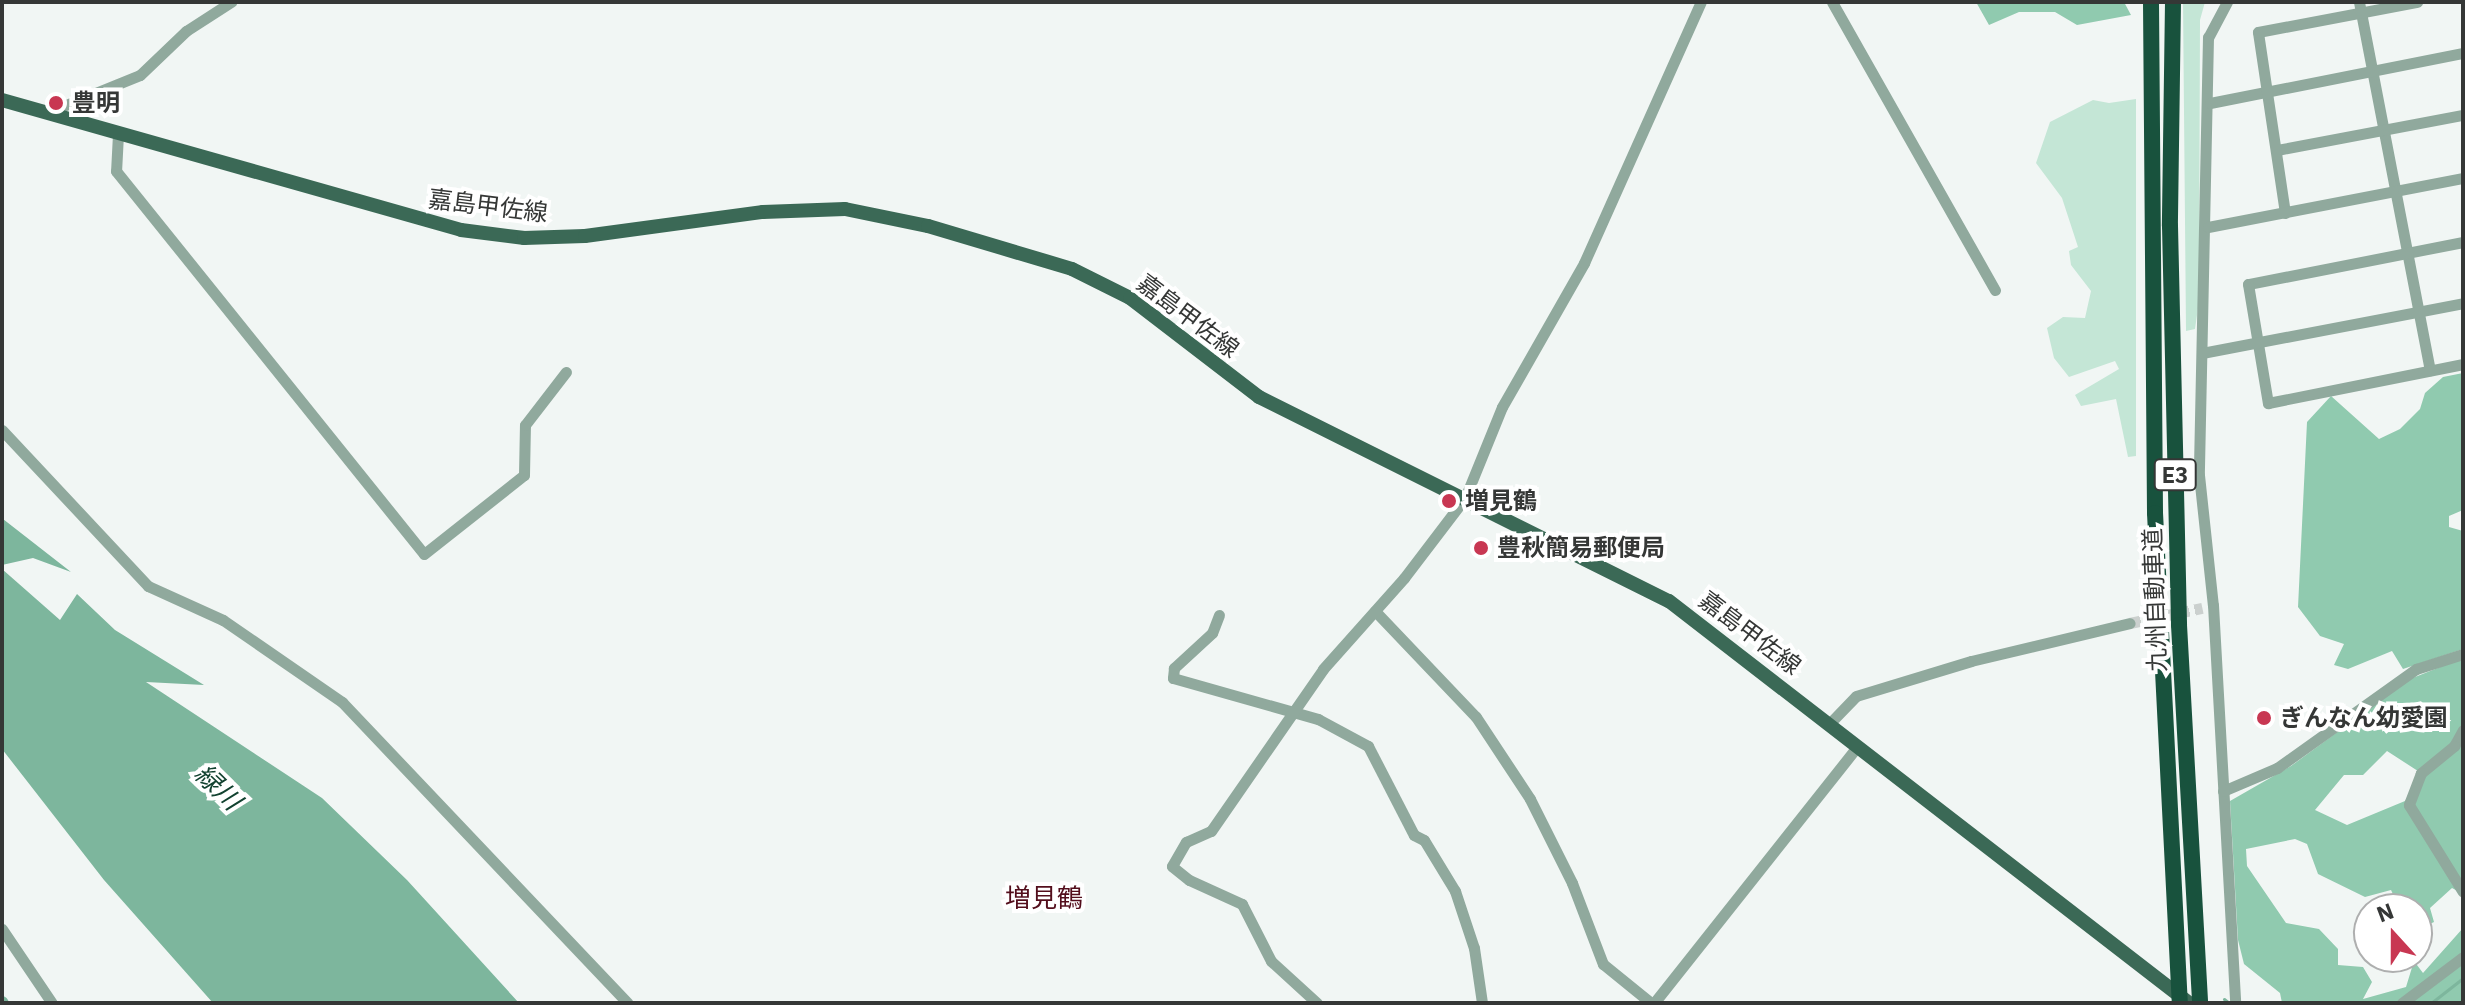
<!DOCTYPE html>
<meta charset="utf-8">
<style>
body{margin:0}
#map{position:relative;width:2465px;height:1005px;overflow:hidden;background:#f1f6f4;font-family:"IBM Plex Sans","Noto Sans JP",sans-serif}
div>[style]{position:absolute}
.green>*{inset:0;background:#c4e6d6}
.forest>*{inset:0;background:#90caaf}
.water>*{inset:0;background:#7db69d}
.stream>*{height:3px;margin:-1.5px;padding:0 1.5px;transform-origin:1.5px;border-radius:1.5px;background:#7db69d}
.canal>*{height:12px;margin:-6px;padding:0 6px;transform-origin:6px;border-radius:6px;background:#7db69d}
.minor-tunnel>*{height:11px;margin-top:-5.5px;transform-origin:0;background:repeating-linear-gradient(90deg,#cbd0ce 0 11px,transparent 0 16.5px)}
.minor>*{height:11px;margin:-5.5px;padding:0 5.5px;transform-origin:5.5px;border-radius:5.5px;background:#90a99d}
.major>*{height:14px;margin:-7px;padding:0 7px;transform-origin:7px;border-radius:7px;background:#3b6956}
.highway>*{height:16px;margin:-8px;padding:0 8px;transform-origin:8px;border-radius:8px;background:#18523d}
.dots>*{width:22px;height:22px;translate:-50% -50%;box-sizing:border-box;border:4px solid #fff;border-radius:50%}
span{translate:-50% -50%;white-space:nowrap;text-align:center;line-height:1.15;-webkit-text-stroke:8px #fff;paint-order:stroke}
.shield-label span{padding:2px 6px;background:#fff;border:2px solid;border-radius:6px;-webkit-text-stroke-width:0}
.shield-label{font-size:22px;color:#353736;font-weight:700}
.poi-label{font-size:24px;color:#353736;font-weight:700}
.left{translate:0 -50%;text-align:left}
.street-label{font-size:24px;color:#353736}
.water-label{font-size:26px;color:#124230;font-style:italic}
.neighbourhood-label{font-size:26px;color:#530e1c}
.frame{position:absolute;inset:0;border:4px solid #353736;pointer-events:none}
.north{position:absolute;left:2353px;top:893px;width:80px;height:80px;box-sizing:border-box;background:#fff;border:2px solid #aeafaf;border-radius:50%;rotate:339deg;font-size:22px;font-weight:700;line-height:32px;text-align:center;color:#353736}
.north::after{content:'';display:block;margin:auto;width:28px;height:36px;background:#c83752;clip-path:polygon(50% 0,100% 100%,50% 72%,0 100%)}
</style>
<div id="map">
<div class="green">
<i style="clip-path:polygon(2183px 2px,2205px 2px,2200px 20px,2199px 301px,2195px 329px,2186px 331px)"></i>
<i style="clip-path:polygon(2136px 99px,2136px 456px,2128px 457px,2116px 399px,2081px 406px,2075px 395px,2119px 369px,2115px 361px,2069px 377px,2054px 358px,2047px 328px,2063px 317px,2085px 318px,2091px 291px,2071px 265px,2069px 251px,2078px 247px,2062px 198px,2036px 163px,2050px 122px,2093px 100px,2109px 103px)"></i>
</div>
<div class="forest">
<i style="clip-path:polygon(1976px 2px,2124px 2px,2131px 15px,2077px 25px,2055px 12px,2019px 12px,1989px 25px)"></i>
<i style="clip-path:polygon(2463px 373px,2463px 510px,2449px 516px,2449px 527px,2463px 531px,2463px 649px,2403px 669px,2392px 651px,2348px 669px,2334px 665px,2344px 644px,2320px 636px,2298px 607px,2307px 422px,2331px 396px,2379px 439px,2400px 429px,2420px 409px,2425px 393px,2443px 377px)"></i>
<i style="clip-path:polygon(evenodd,2463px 658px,2463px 894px,2452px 888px,2430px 908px,2434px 922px,2417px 930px,2417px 909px,2400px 909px,2391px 890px,2365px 897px,2318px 874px,2307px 844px,2295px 839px,2246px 849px,2247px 866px,2286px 923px,2319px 929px,2338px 949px,2338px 965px,2363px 967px,2372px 982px,2363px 999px,2406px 987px,2414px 961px,2423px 973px,2463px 928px,2463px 1003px,2282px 1003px,2280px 993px,2244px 964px,2238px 940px,2230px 801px,2291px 766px,2410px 679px,2463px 658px,2387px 751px,2421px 773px,2405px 801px,2347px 825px,2315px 810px,2344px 775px,2363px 775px,2387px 751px)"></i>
</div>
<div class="water">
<i style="clip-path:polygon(2px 518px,3px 519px,71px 572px,33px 558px,2px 565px)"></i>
<i style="clip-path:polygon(2px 569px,60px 620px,77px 594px,115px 630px,204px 685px,146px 682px,322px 798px,407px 880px,519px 1003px,213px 1003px,104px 880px,2px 749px)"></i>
</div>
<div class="stream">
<i style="left:2224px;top:999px;width:6px;rotate:39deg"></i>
<i style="left:2431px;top:1003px;width:41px;rotate:-38deg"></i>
</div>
<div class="canal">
<i style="left:2px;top:1002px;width:1px;rotate:45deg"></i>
</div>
<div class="minor-tunnel">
<i style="left:2130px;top:623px;width:74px;rotate:-11.8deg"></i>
</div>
<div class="minor">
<i style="left:1832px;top:2px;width:331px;rotate:60.5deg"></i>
<i style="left:2227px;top:2px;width:40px;rotate:118deg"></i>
<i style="left:2208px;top:37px;width:438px;rotate:91.2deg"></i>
<i style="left:2199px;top:475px;width:131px;rotate:83.9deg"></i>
<i style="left:2213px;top:605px;width:399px;rotate:86.8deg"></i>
<i style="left:2359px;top:2px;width:375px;rotate:79.1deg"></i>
<i style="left:2210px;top:103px;width:258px;rotate:-11.2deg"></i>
<i style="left:46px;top:113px;width:101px;rotate:-22deg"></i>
<i style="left:140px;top:75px;width:64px;rotate:-43.7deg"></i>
<i style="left:186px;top:31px;width:54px;rotate:-32.8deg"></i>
<i style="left:118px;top:134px;width:37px;rotate:93deg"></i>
<i style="left:116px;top:171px;width:491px;rotate:51.2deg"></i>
<i style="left:424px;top:554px;width:127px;rotate:-38.3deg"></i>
<i style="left:524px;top:475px;width:50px;rotate:-88.9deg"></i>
<i style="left:525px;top:425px;width:67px;rotate:-52.3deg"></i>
<i style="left:2277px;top:150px;width:189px;rotate:-10.7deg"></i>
<i style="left:2285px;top:213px;width:183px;rotate:-98.5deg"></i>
<i style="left:2258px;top:32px;width:162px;rotate:-10.7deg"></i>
<i style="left:2208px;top:227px;width:260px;rotate:-10.9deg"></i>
<i style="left:2463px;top:242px;width:219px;rotate:168.9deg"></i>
<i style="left:2248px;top:284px;width:121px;rotate:80.5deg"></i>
<i style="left:2268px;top:403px;width:199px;rotate:-11.3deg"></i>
<i style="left:2202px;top:353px;width:266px;rotate:-10.8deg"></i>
<i style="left:2px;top:430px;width:214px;rotate:46.9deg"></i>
<i style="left:148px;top:586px;width:82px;rotate:24.4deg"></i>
<i style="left:223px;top:620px;width:145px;rotate:34.6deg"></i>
<i style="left:342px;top:702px;width:415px;rotate:46.5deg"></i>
<i style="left:1375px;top:611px;width:146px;rotate:46.4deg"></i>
<i style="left:1476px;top:717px;width:98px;rotate:56.6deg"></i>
<i style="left:1530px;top:799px;width:94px;rotate:63.4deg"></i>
<i style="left:1572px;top:883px;width:87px;rotate:69.1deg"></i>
<i style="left:1603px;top:964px;width:62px;rotate:39.1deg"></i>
<i style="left:1219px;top:615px;width:19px;rotate:111deg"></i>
<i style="left:1212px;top:633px;width:52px;rotate:137.4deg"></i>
<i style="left:1174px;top:668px;width:10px;rotate:96deg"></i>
<i style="left:1173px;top:678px;width:151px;rotate:15.8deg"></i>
<i style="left:1318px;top:719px;width:57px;rotate:28.4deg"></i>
<i style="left:1368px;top:746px;width:100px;rotate:62.7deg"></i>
<i style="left:1414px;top:835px;width:11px;rotate:27deg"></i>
<i style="left:1424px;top:840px;width:60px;rotate:58.7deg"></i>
<i style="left:1455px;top:891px;width:60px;rotate:71.6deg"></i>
<i style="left:1474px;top:948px;width:56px;rotate:81.7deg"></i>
<i style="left:1830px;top:723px;width:37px;rotate:-46deg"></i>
<i style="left:1856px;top:696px;width:120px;rotate:-16.9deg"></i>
<i style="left:1971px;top:661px;width:163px;rotate:-13.4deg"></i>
<i style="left:2463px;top:730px;width:18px;rotate:119deg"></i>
<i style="left:2454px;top:746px;width:43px;rotate:140.7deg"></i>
<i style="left:2421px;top:773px;width:34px;rotate:111deg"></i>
<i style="left:2409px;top:805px;width:102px;rotate:58.2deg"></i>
<i style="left:2223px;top:791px;width:59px;rotate:-23.1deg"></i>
<i style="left:2277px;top:768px;width:171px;rotate:-35.5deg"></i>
<i style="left:2416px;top:669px;width:49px;rotate:-17.7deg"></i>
<i style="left:2px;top:929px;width:89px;rotate:56deg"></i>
<i style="left:1317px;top:1003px;width:62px;rotate:-137.6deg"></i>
<i style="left:1271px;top:961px;width:64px;rotate:-117deg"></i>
<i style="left:1242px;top:904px;width:58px;rotate:-155.6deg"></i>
<i style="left:1189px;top:880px;width:22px;rotate:-141deg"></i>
<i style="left:1172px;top:866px;width:28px;rotate:-60deg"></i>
<i style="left:1186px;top:842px;width:27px;rotate:-24deg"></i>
<i style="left:1211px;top:831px;width:197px;rotate:-55.3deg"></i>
<i style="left:1323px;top:669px;width:122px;rotate:-48.3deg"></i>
<i style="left:1404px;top:578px;width:101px;rotate:-52.7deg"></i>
<i style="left:1465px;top:498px;width:98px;rotate:-67.9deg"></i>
<i style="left:1502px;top:407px;width:166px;rotate:-60.3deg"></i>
<i style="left:1584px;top:263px;width:286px;rotate:-65.9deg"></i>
<i style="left:1654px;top:1003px;width:328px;rotate:-51.6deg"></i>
<i style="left:2402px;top:1003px;width:76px;rotate:-37deg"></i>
</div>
<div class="major">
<i style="left:2px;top:100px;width:477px;rotate:15.8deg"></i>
<i style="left:461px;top:230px;width:64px;rotate:7.2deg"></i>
<i style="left:524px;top:238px;width:61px;rotate:-1.9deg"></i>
<i style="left:585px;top:236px;width:180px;rotate:-7.7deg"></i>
<i style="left:763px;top:212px;width:82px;rotate:-2.1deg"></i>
<i style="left:845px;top:209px;width:85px;rotate:11.6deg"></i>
<i style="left:928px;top:226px;width:150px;rotate:16.6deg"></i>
<i style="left:1072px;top:269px;width:65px;rotate:26.6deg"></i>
<i style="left:1130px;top:298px;width:163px;rotate:37.5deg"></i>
<i style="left:1259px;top:397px;width:458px;rotate:26.5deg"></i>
<i style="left:1669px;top:601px;width:657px;rotate:37.71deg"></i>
</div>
<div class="highway">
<i style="left:2151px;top:2px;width:511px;rotate:89.55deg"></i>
<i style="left:2155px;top:513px;width:491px;rotate:87.1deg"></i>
<i style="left:2173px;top:2px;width:224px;rotate:90.8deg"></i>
<i style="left:2170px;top:226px;width:399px;rotate:88.7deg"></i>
<i style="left:2179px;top:625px;width:379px;rotate:86.8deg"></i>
</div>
<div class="dots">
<i style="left:56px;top:103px;background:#c83752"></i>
<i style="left:1449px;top:501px;background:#c83752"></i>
<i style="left:1481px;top:548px;background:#c83752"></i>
<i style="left:2264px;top:718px;background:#c83752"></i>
</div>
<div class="shield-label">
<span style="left:2175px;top:475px">E3</span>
</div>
<div class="poi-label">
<span class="left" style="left:72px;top:103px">豊明</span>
<span class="left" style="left:1465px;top:501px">増見鶴</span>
<span class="left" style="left:1497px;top:548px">豊秋簡易郵便局</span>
<span class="left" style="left:2280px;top:718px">ぎんなん幼愛園</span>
</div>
<div class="street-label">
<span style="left:488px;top:206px;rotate:7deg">嘉島甲佐線</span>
<span style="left:1188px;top:316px;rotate:37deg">嘉島甲佐線</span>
<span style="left:2155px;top:600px;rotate:-92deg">九州自動車道</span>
<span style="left:1750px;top:633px;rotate:37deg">嘉島甲佐線</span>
</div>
<div class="water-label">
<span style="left:218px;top:787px;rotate:44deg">緑川</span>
</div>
<div class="neighbourhood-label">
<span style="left:1044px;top:898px">増見鶴</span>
</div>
<div class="frame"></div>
<div class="north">N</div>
</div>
